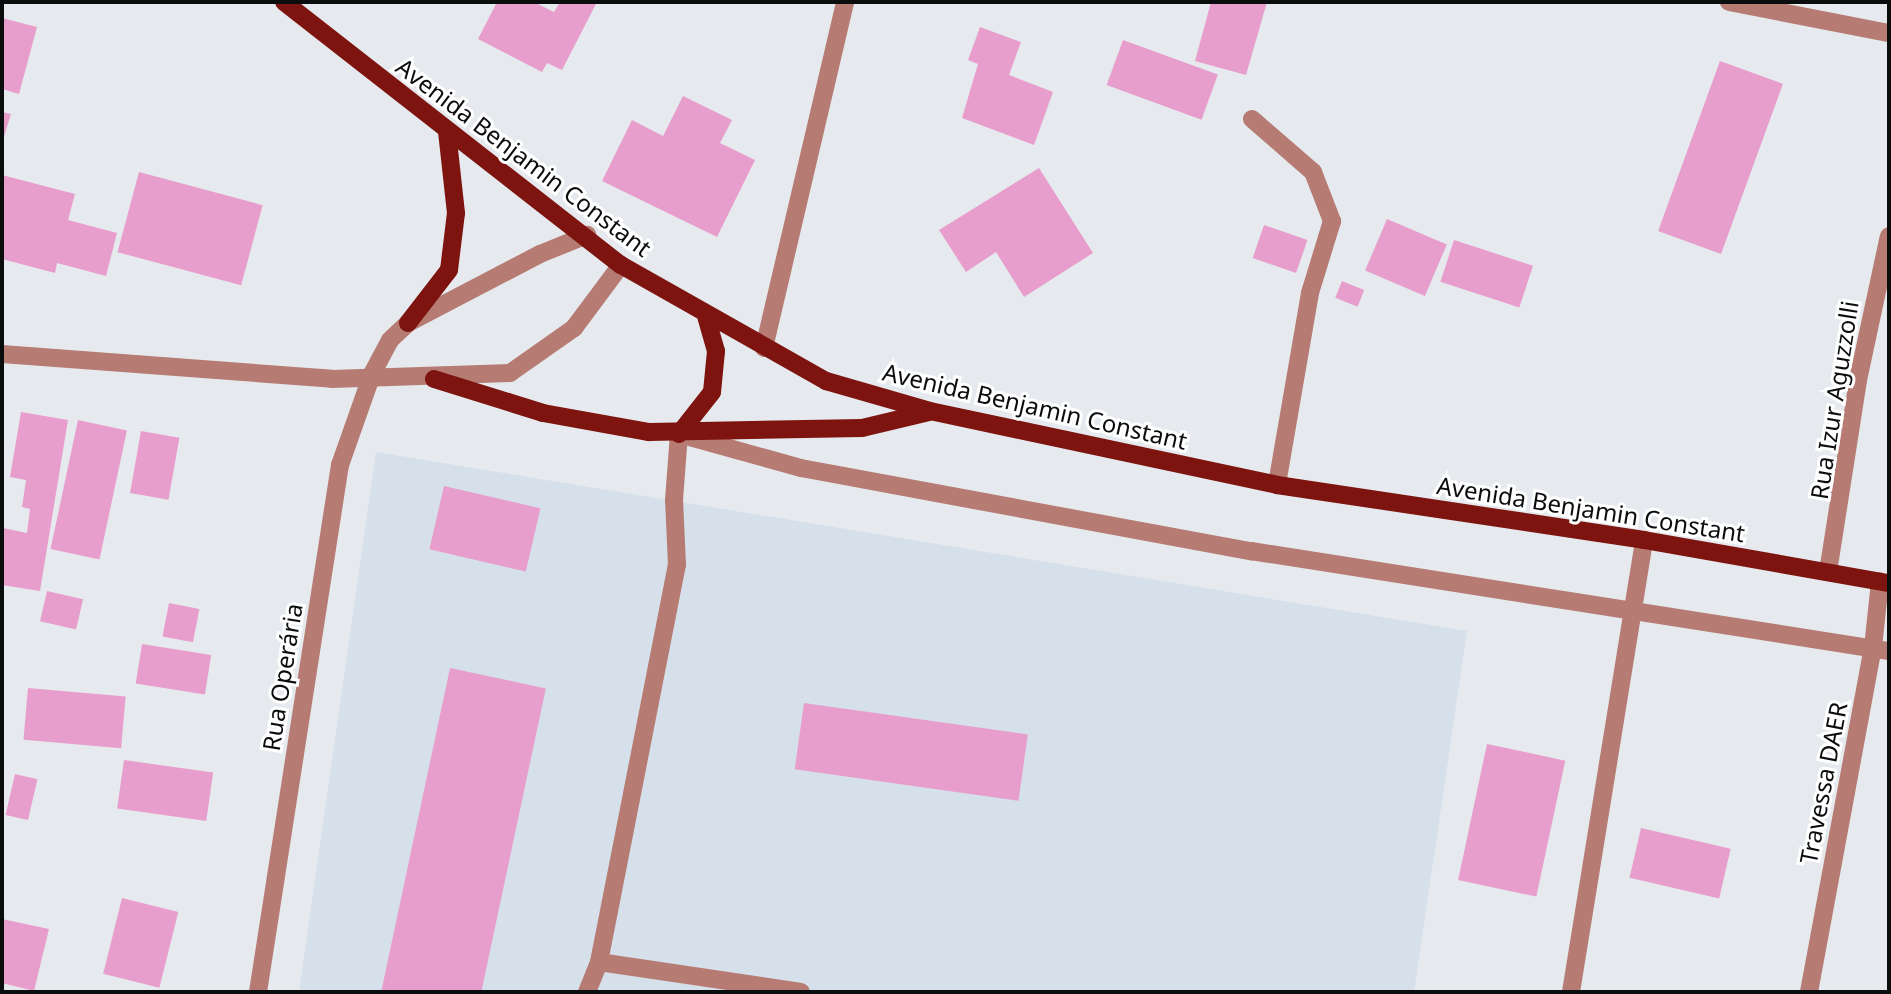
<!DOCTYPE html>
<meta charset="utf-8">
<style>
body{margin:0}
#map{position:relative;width:1891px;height:994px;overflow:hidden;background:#e6eaee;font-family:"Noto Sans",sans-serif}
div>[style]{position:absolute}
.built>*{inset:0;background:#d6e0ea}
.building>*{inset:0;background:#e89ecc;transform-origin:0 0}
.minor>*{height:18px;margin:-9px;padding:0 9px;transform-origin:9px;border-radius:9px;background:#b67c73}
.major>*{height:18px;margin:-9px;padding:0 9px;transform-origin:9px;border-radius:9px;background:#7e140f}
span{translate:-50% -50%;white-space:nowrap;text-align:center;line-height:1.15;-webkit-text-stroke:6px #fff;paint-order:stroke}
.street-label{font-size:24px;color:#0a0c0d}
.frame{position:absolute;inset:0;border:4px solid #0a0c0d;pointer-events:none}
</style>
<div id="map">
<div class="built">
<i style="clip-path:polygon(376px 452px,1467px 631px,1414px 992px,299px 992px)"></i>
</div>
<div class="building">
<i style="clip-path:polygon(497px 2px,534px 2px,554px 12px,560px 2px,597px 2px,562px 70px,547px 63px,542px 72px,478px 39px)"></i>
<i style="clip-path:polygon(1211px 2px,1267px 2px,1246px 75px,1195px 61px)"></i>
<i style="clip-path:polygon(2px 18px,37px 27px,19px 94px,2px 89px)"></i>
<i style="clip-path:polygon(980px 27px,1021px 42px,1009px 75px,1053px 92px,1034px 145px,962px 118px,978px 64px,968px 60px)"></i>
<i style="left:1123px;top:40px;width:101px;height:48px;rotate:20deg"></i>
<i style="left:1720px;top:61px;width:67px;height:181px;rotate:20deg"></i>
<i style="clip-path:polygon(683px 96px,732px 120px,720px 143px,755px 160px,717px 237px,602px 181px,632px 120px,663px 136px)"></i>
<i style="clip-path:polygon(2px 112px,11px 114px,2px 143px)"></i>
<i style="clip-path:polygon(1039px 168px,1093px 253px,1024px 297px,996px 252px,966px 272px,939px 230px)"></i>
<i style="left:139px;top:172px;width:128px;height:83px;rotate:15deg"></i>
<i style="clip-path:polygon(2px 175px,75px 194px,68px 220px,117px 233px,106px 276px,57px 263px,55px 273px,2px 259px)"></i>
<i style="left:1387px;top:219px;width:65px;height:56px;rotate:23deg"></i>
<i style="left:1264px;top:225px;width:46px;height:35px;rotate:19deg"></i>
<i style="left:1454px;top:240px;width:83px;height:44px;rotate:18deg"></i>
<i style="left:1342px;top:281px;width:24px;height:18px;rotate:22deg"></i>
<i style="clip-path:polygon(21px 412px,68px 420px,40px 591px,2px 585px,3px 528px,27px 533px,30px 509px,22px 507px,26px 480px,10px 477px)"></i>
<i style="left:78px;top:420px;width:50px;height:132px;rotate:12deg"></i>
<i style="left:141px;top:431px;width:39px;height:63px;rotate:10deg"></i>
<i style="left:444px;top:486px;width:99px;height:65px;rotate:13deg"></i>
<i style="left:47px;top:591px;width:37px;height:31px;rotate:13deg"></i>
<i style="left:169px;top:603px;width:31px;height:34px;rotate:11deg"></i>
<i style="left:142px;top:644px;width:70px;height:40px;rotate:9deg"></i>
<i style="left:450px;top:668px;width:98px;height:331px;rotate:12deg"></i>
<i style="left:28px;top:688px;width:98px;height:52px;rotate:5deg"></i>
<i style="left:804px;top:703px;width:226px;height:67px;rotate:8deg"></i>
<i style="left:1487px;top:744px;width:80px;height:139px;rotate:12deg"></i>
<i style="left:124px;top:760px;width:90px;height:49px;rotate:8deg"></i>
<i style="left:15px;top:774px;width:23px;height:42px;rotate:13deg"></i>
<i style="left:1641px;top:828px;width:92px;height:51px;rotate:13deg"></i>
<i style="left:122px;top:898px;width:58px;height:78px;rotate:14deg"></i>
<i style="clip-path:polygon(2px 919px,49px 929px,34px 991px,2px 983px)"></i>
</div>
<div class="minor">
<i style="left:1729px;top:2px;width:163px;rotate:11deg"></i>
<i style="left:1252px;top:119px;width:81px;rotate:41deg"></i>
<i style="left:1313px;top:172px;width:53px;rotate:68.8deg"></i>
<i style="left:1332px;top:221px;width:75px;rotate:107deg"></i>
<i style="left:1310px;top:293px;width:195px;rotate:99.8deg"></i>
<i style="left:764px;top:348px;width:355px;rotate:-76.8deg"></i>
<i style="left:2px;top:354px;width:331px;rotate:4.3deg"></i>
<i style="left:332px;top:379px;width:178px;rotate:-1.9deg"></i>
<i style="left:510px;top:373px;width:78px;rotate:-35.1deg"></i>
<i style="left:574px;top:328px;width:79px;rotate:-53.3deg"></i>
<i style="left:1828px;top:572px;width:194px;rotate:-81.1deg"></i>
<i style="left:1858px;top:380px;width:147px;rotate:-77.9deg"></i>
<i style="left:599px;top:962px;width:204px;rotate:8.4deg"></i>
<i style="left:258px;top:992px;width:533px;rotate:-81.16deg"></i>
<i style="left:340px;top:465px;width:96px;rotate:-70.6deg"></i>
<i style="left:372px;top:374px;width:38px;rotate:-62deg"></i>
<i style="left:390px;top:340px;width:25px;rotate:-43deg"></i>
<i style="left:408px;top:323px;width:149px;rotate:-27.6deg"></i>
<i style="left:540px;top:254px;width:51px;rotate:-22deg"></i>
<i style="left:587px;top:992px;width:32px;rotate:-68deg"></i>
<i style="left:599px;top:962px;width:405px;rotate:-78.9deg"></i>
<i style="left:677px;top:565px;width:65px;rotate:-92.6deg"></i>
<i style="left:674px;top:500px;width:66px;rotate:-85.7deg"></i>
<i style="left:679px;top:434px;width:127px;rotate:15.6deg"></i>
<i style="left:801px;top:468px;width:458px;rotate:10.5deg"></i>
<i style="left:1251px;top:551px;width:646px;rotate:8.91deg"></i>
<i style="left:1571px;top:992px;width:458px;rotate:-80.8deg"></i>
<i style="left:1809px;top:992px;width:350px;rotate:-79.5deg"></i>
<i style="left:1873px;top:648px;width:67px;rotate:-84deg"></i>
</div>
<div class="major">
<i style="left:284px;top:2px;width:427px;rotate:38deg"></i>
<i style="left:621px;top:265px;width:236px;rotate:29.5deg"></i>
<i style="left:826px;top:381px;width:108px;rotate:16.1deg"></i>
<i style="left:930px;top:411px;width:355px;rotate:12deg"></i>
<i style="left:1277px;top:485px;width:371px;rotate:8.5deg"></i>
<i style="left:1644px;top:540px;width:249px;rotate:10deg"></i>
<i style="left:408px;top:323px;width:67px;rotate:-52.3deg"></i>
<i style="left:449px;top:270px;width:57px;rotate:-83deg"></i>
<i style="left:456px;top:213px;width:82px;rotate:-96.3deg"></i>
<i style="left:434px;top:379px;width:114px;rotate:17.3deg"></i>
<i style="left:543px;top:413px;width:108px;rotate:10.2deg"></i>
<i style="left:649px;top:432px;width:213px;rotate:-1.1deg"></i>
<i style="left:862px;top:428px;width:69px;rotate:-13.4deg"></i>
<i style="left:679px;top:434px;width:53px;rotate:-51.8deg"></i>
<i style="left:712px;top:392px;width:41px;rotate:-84.4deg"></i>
<i style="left:716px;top:351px;width:35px;rotate:-106deg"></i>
</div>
<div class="street-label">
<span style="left:524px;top:157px;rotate:37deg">Avenida Benjamin Constant</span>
<span style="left:1834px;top:400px;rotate:-81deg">Rua Izur Aguzzolli</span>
<span style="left:1035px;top:406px;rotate:13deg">Avenida Benjamin Constant</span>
<span style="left:1591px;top:509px;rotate:9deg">Avenida Benjamin Constant</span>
<span style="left:282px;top:677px;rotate:-81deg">Rua Operária</span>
<span style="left:1823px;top:783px;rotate:-79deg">Travessa DAER</span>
</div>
<div class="frame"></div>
</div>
